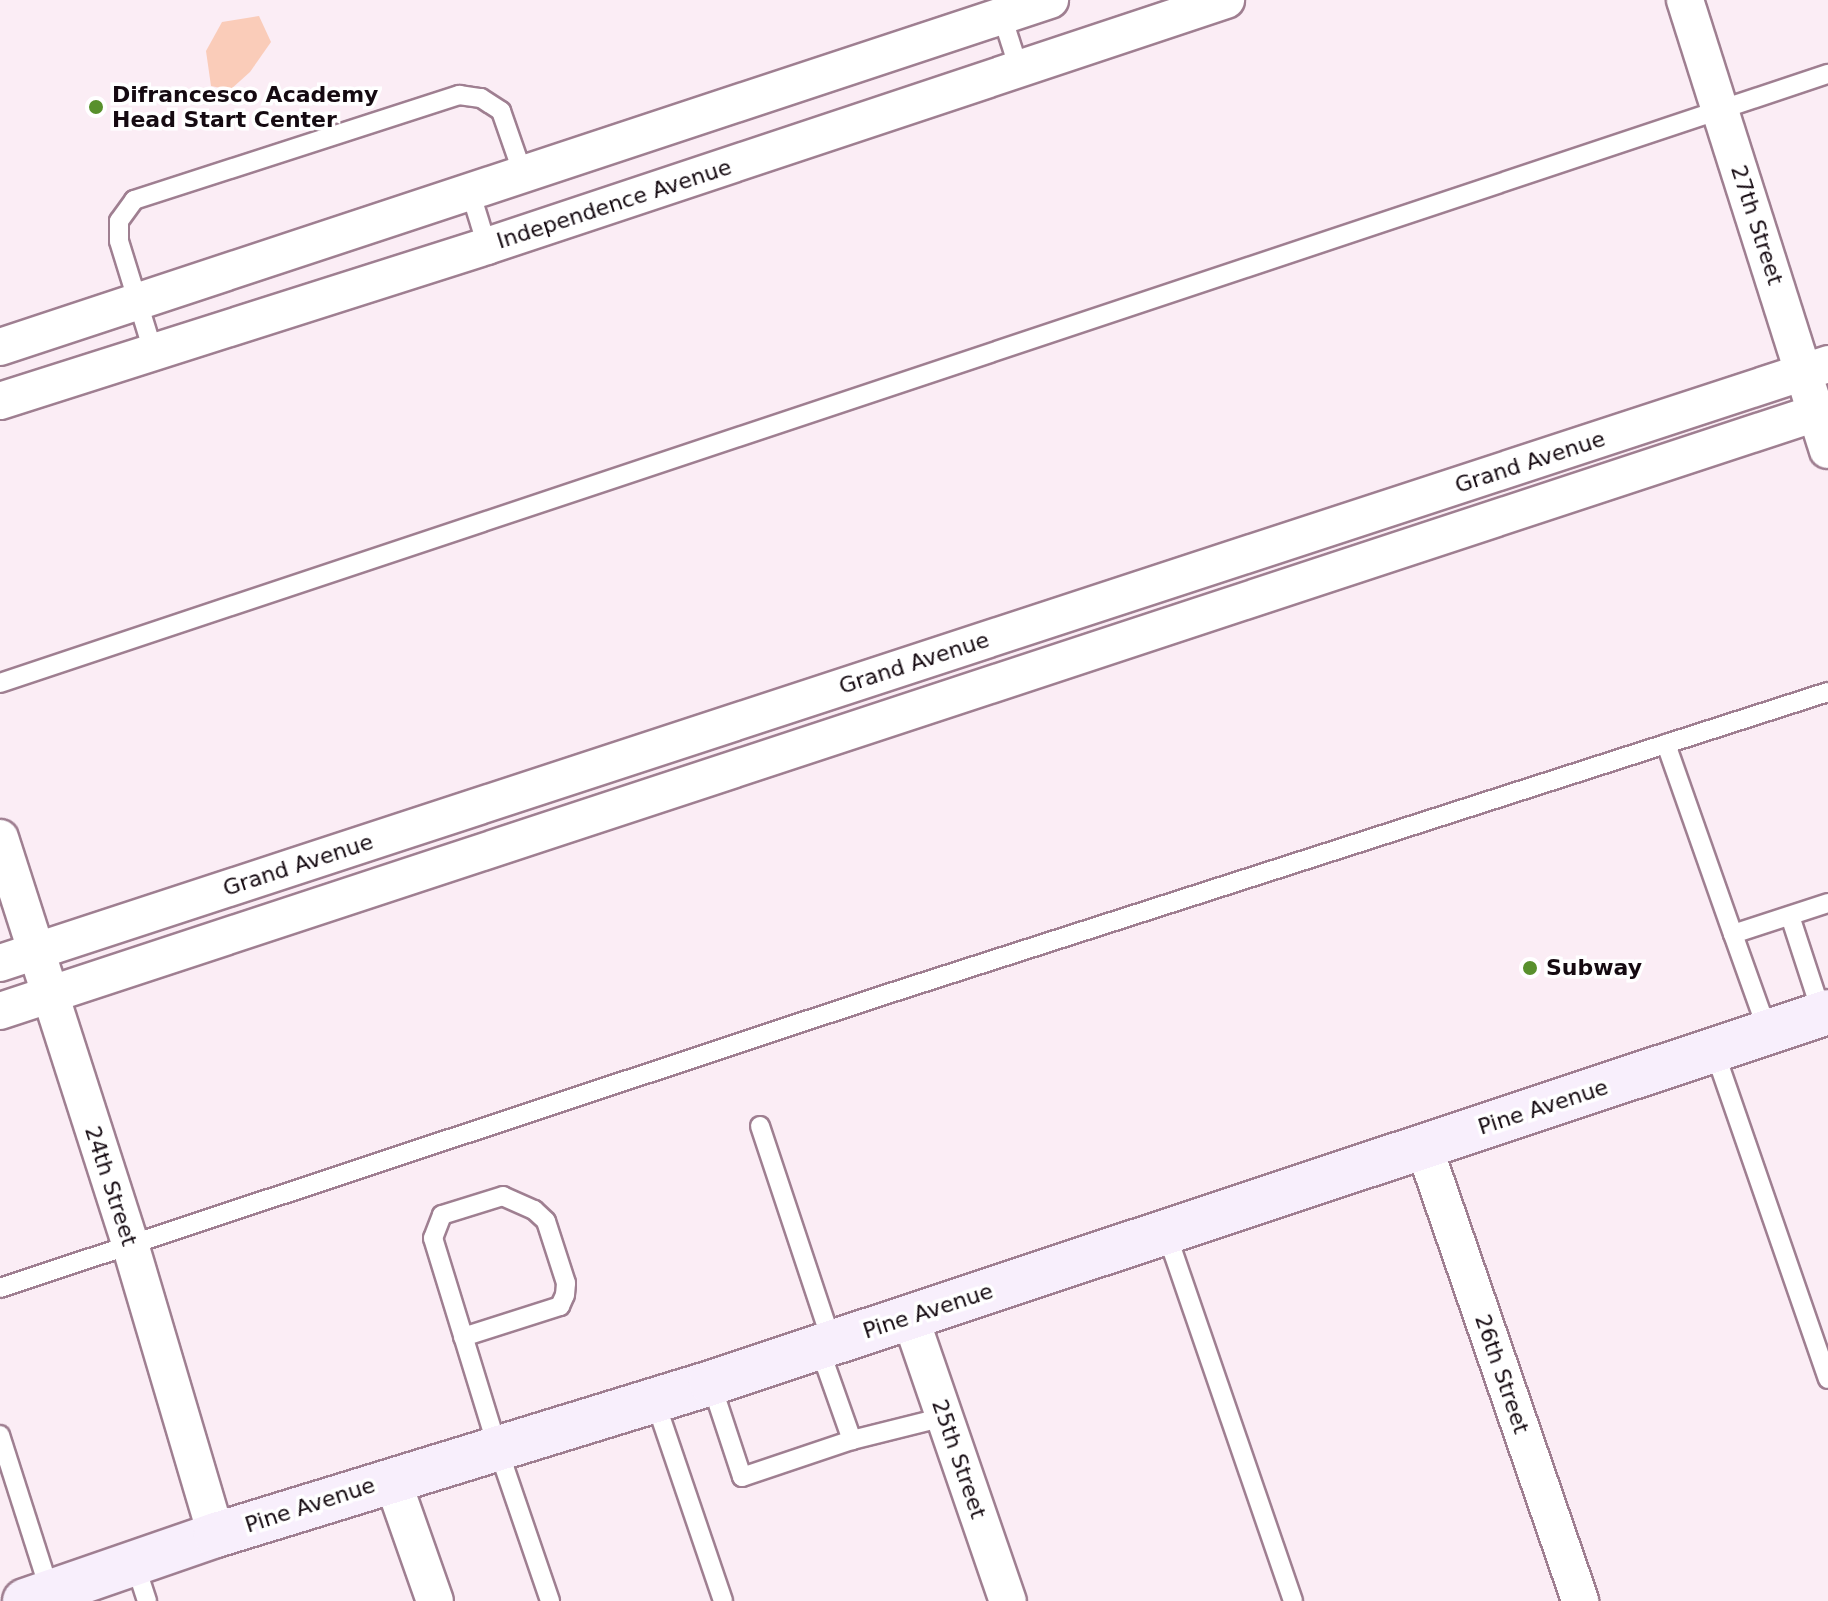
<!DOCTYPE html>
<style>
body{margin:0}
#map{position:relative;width:1828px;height:1601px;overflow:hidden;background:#fbedf5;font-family:"DejaVu Sans",sans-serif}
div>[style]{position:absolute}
.green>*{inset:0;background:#faccb9}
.roads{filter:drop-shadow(2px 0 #9f7f91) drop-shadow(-2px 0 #9f7f91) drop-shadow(0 2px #9f7f91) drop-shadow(0 -2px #9f7f91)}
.lane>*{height:18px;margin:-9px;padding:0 9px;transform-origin:9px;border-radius:9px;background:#fff}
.street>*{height:36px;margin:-18px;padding:0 18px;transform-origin:18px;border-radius:18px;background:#fff}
.secondary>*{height:44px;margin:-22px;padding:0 22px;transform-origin:22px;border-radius:22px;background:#f8effc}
.dots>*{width:22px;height:22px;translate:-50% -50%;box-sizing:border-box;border:4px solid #fff;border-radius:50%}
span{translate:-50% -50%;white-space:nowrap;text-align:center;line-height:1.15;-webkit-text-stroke:7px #fff;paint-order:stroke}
.poi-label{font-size:22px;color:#150a11;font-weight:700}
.left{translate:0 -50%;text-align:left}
.street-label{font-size:22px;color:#150a11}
</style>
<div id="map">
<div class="green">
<i style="clip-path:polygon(259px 16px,271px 42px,250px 72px,230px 90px,211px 86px,206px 51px,222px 22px)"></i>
</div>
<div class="roads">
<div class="lane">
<i style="left:1002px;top:16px;width:56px;rotate:72.2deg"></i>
<i style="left:470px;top:191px;width:58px;rotate:72.8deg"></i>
<i style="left:153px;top:351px;width:115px;rotate:-107.2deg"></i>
<i style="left:119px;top:241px;width:20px;rotate:-90deg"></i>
<i style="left:119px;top:221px;width:26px;rotate:-54deg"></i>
<i style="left:134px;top:200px;width:342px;rotate:-17.9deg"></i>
<i style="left:459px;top:95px;width:22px;rotate:8deg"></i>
<i style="left:481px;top:98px;width:24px;rotate:33deg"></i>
<i style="left:501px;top:111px;width:67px;rotate:70.8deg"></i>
<i style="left:0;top:683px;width:1927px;rotate:-18.43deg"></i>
<i style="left:1666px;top:744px;width:201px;rotate:70.6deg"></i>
<i style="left:1733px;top:934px;width:100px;rotate:-18.1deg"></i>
<i style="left:1790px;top:916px;width:103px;rotate:71.9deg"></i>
<i style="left:1733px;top:934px;width:104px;rotate:70.3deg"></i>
<i style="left:1714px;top:1050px;width:348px;rotate:70.9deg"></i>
<i style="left:760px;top:1126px;width:229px;rotate:71.6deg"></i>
<i style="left:1166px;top:1232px;width:390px;rotate:71deg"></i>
<i style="left:0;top:1288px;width:928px;rotate:-18.34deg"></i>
<i style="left:881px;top:996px;width:995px;rotate:-17.8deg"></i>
<i style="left:463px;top:1337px;width:102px;rotate:-17.7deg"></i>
<i style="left:560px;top:1306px;width:12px;rotate:-66deg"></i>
<i style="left:565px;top:1295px;width:12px;rotate:-85deg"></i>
<i style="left:566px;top:1283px;width:65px;rotate:-107.9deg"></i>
<i style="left:546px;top:1221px;width:16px;rotate:-137deg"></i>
<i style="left:534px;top:1210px;width:34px;rotate:-156deg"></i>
<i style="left:503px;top:1196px;width:64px;rotate:162.7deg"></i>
<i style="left:442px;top:1215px;width:25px;rotate:111deg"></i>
<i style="left:433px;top:1238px;width:218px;rotate:72.9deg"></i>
<i style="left:497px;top:1446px;width:164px;rotate:71.1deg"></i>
<i style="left:819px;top:1347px;width:99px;rotate:70.5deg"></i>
<i style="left:711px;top:1383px;width:99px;rotate:71.7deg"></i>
<i style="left:742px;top:1477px;width:116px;rotate:-18.6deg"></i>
<i style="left:852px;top:1440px;width:95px;rotate:-14deg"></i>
<i style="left:655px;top:1401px;width:211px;rotate:71.2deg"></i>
<i style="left:0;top:1435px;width:165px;rotate:72.3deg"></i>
<i style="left:135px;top:1564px;width:39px;rotate:72deg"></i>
</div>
<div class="street">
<i style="left:1685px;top:0;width:472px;rotate:72.4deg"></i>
<i style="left:0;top:347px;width:1106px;rotate:-18.29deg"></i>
<i style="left:0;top:401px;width:511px;rotate:-17.65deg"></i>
<i style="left:487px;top:246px;width:779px;rotate:-18.41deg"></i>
<i style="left:0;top:838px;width:426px;rotate:72.2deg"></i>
<i style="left:130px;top:1244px;width:303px;rotate:73.5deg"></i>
<i style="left:0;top:963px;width:1924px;rotate:-18.14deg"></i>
<i style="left:0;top:1011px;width:1925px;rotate:-18.23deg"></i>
<i style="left:1424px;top:1147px;width:480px;rotate:71deg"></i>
<i style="left:910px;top:1317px;width:300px;rotate:71deg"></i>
<i style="left:392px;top:1479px;width:129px;rotate:70.6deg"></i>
</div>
<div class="secondary">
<i style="left:25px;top:1601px;width:202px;rotate:-19.1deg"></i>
<i style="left:216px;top:1535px;width:518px;rotate:-17.07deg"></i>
<i style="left:711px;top:1383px;width:1177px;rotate:-18.37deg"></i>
</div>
</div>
<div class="dots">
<i style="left:96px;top:107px;background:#58902c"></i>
<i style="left:1530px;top:968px;background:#58902c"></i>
</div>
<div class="poi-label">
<span class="left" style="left:112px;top:107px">Difrancesco Academy<br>Head Start Center</span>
<span class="left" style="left:1546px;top:968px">Subway</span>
</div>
<div class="street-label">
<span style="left:614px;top:204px;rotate:-18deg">Independence Avenue</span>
<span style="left:1757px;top:225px;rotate:72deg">27th Street</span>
<span style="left:1530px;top:462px;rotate:-18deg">Grand Avenue</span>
<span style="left:914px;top:663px;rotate:-18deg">Grand Avenue</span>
<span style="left:298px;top:865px;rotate:-18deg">Grand Avenue</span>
<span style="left:1543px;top:1107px;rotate:-18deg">Pine Avenue</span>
<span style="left:111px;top:1186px;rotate:72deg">24th Street</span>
<span style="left:928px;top:1311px;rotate:-18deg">Pine Avenue</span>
<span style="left:1502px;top:1374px;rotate:71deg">26th Street</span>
<span style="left:959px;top:1459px;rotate:71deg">25th Street</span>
<span style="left:310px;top:1505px;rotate:-18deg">Pine Avenue</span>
</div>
</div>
